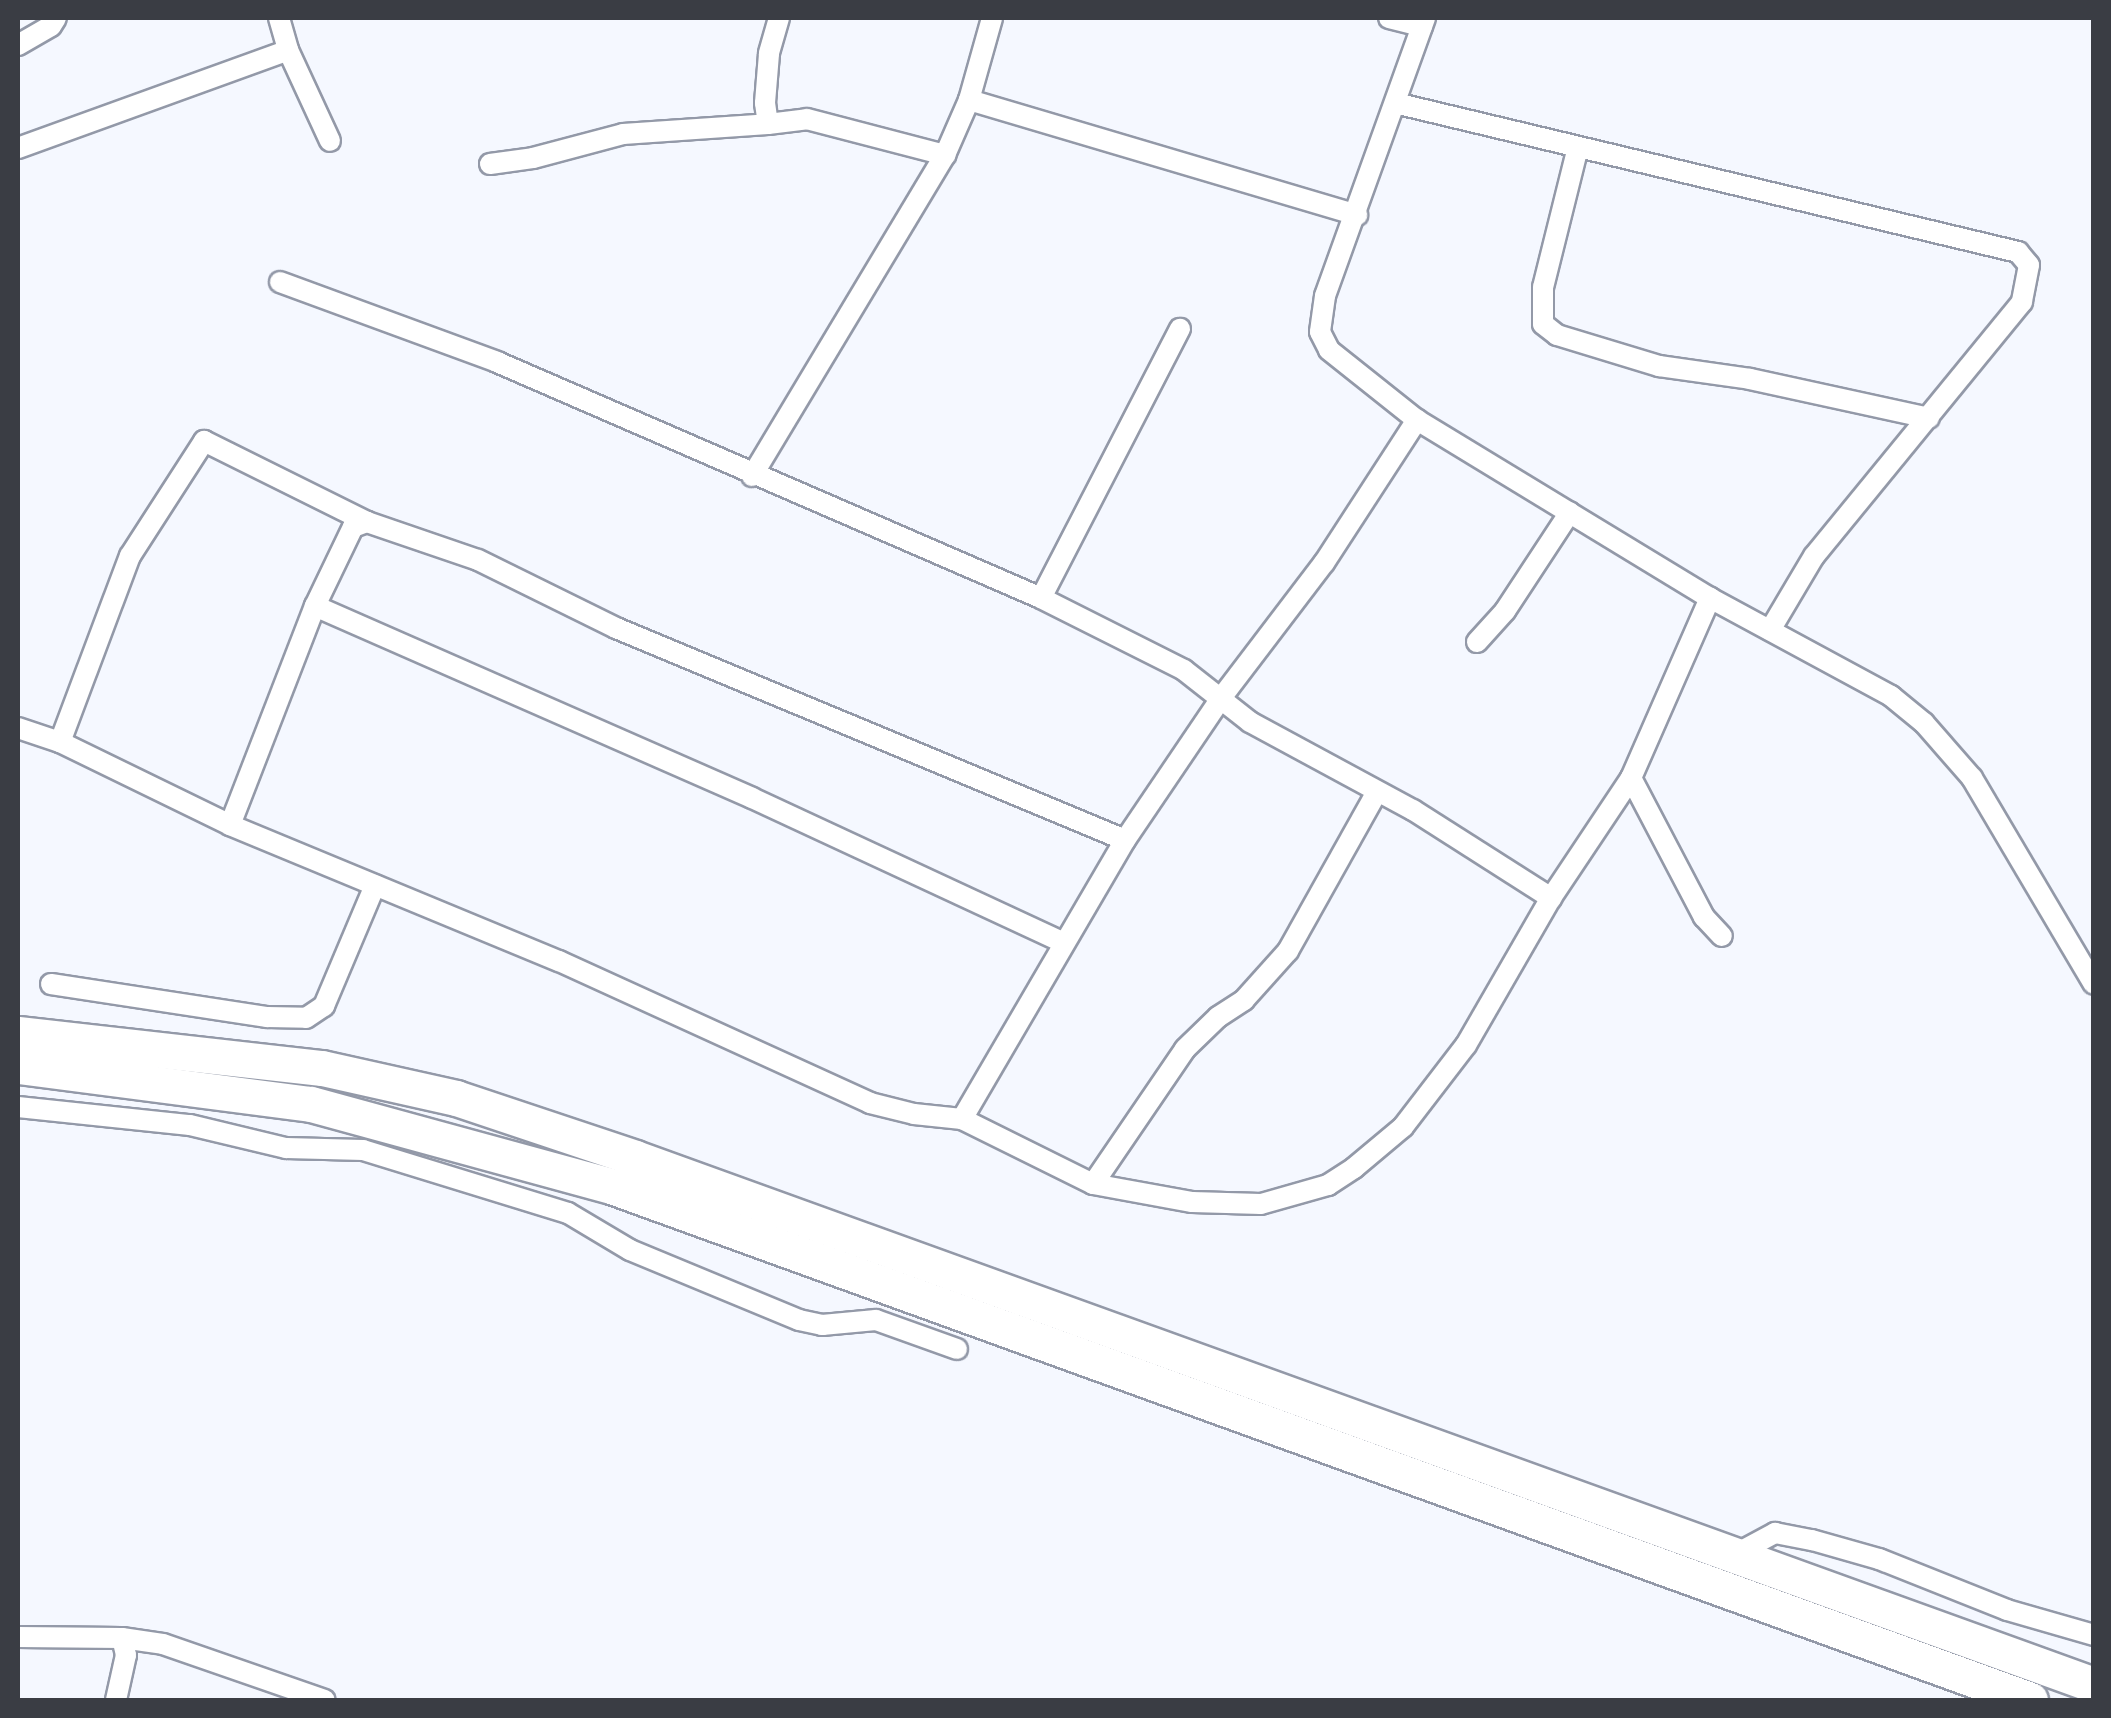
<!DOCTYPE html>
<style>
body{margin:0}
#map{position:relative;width:2111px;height:1718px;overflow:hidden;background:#f5f8ff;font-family:"Archivo Narrow",sans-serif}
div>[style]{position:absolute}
.roads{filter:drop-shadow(2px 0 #9399a8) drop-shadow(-2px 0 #9399a8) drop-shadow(0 2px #9399a8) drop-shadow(0 -2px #9399a8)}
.minor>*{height:20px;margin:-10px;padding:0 10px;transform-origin:10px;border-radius:10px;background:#fff}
.trunk>*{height:35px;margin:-17.5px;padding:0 17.5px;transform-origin:17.5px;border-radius:17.5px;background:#fff}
span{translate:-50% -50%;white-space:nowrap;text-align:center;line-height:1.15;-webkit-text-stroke:10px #fff;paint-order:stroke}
.frame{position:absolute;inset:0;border:20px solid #3a3d44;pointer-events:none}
</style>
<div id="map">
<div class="roads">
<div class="minor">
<i style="left:279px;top:18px;width:33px;rotate:74deg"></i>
<i style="left:288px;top:50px;width:100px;rotate:65.2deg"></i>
<i style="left:779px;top:18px;width:37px;rotate:106deg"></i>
<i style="left:769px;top:54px;width:49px;rotate:94.7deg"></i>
<i style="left:765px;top:103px;width:21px;rotate:82deg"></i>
<i style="left:768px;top:124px;width:39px;rotate:-7deg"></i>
<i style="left:807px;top:119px;width:143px;rotate:14.6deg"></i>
<i style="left:1389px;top:18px;width:34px;rotate:14deg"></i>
<i style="left:1425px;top:18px;width:295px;rotate:109.8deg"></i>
<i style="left:1325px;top:296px;width:36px;rotate:98deg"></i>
<i style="left:1320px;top:332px;width:20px;rotate:63deg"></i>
<i style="left:1329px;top:350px;width:112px;rotate:38.5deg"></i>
<i style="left:1417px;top:420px;width:343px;rotate:31.3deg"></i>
<i style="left:1710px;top:598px;width:206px;rotate:28.4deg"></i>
<i style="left:1891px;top:696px;width:43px;rotate:39.3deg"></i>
<i style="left:1924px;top:723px;width:73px;rotate:48.9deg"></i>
<i style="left:1972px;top:778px;width:239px;rotate:59.4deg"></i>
<i style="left:18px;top:45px;width:38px;rotate:-30deg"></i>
<i style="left:51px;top:26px;width:9px;rotate:-58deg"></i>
<i style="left:969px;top:100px;width:405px;rotate:16.5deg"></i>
<i style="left:1395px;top:103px;width:641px;rotate:13.45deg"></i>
<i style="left:2018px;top:252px;width:17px;rotate:50deg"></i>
<i style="left:2029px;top:265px;width:38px;rotate:101deg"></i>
<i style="left:2022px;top:302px;width:328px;rotate:129.3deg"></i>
<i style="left:1814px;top:556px;width:86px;rotate:120.7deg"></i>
<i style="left:1578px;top:147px;width:144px;rotate:104deg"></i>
<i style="left:1543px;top:287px;width:37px;rotate:90deg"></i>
<i style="left:1543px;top:324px;width:18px;rotate:38deg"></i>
<i style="left:1557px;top:335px;width:107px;rotate:16.9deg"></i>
<i style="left:1659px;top:366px;width:92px;rotate:8.1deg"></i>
<i style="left:1750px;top:379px;width:183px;rotate:12.3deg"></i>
<i style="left:18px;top:148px;width:287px;rotate:-19.9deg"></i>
<i style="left:490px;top:164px;width:43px;rotate:-7.9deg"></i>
<i style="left:533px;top:158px;width:93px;rotate:-14.9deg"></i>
<i style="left:623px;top:134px;width:145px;rotate:-3.9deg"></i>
<i style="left:280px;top:282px;width:231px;rotate:20.2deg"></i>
<i style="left:497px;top:362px;width:593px;rotate:23.45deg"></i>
<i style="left:1041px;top:598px;width:160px;rotate:26.7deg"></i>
<i style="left:1184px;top:670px;width:84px;rotate:38.2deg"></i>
<i style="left:1250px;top:722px;width:185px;rotate:28.4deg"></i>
<i style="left:1413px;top:810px;width:164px;rotate:32.5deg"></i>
<i style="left:752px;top:476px;width:375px;rotate:-59deg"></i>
<i style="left:945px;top:155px;width:60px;rotate:-66.4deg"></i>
<i style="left:969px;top:100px;width:85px;rotate:-74.3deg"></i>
<i style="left:1041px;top:598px;width:303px;rotate:-62.7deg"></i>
<i style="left:315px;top:606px;width:477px;rotate:23.7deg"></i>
<i style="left:752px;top:798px;width:342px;rotate:24.9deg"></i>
<i style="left:1477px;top:642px;width:42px;rotate:-47.9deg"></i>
<i style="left:1505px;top:611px;width:118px;rotate:-56.7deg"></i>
<i style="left:18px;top:728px;width:44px;rotate:18.4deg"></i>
<i style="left:60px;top:742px;width:189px;rotate:26deg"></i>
<i style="left:230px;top:825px;width:356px;rotate:22.5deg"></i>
<i style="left:559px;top:961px;width:342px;rotate:24.5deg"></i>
<i style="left:870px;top:1103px;width:45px;rotate:14deg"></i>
<i style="left:914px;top:1114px;width:48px;rotate:5.9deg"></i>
<i style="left:962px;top:1119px;width:146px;rotate:26.4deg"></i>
<i style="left:1093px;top:1184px;width:101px;rotate:10.3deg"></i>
<i style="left:1192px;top:1202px;width:69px;rotate:1.7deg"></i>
<i style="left:1261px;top:1204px;width:70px;rotate:-15.8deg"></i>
<i style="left:1328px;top:1185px;width:31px;rotate:-33deg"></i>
<i style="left:1354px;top:1168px;width:64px;rotate:-39.9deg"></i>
<i style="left:1403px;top:1127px;width:103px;rotate:-52.5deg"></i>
<i style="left:1466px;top:1045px;width:170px;rotate:-60deg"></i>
<i style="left:1551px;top:898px;width:144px;rotate:-56.3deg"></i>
<i style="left:1631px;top:778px;width:197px;rotate:-66.3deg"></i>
<i style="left:60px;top:742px;width:199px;rotate:-69.4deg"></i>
<i style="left:130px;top:556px;width:137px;rotate:-57.2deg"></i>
<i style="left:204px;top:441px;width:182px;rotate:26.4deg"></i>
<i style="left:367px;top:522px;width:117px;rotate:18.9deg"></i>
<i style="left:478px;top:560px;width:154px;rotate:26.2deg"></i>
<i style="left:616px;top:628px;width:551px;rotate:22.61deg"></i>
<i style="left:1631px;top:778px;width:157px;rotate:62.3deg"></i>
<i style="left:1704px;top:917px;width:26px;rotate:47deg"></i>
<i style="left:230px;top:825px;width:235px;rotate:-68.8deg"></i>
<i style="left:315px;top:606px;width:88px;rotate:-64.3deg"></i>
<i style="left:353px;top:527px;width:15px;rotate:-20deg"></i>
<i style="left:51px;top:984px;width:219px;rotate:8.7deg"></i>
<i style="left:267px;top:1017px;width:39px;rotate:1deg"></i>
<i style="left:306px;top:1018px;width:22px;rotate:-34deg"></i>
<i style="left:324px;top:1006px;width:131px;rotate:-67.1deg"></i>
<i style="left:18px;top:1107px;width:173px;rotate:6deg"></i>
<i style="left:190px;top:1125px;width:99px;rotate:13.5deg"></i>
<i style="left:286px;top:1148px;width:77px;rotate:1.5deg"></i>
<i style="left:363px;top:1150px;width:214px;rotate:17.1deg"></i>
<i style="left:568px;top:1213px;width:72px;rotate:30.8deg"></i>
<i style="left:630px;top:1250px;width:183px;rotate:22.5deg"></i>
<i style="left:799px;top:1320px;width:24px;rotate:12deg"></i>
<i style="left:822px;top:1325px;width:54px;rotate:-5.3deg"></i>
<i style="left:876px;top:1320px;width:86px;rotate:19.7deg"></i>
<i style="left:962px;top:1119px;width:323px;rotate:-59.7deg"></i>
<i style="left:1125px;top:840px;width:171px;rotate:-55.9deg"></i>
<i style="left:1221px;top:698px;width:170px;rotate:-52.7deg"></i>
<i style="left:1324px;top:563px;width:171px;rotate:-57deg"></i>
<i style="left:1093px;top:1184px;width:163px;rotate:-55.7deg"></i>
<i style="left:1185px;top:1049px;width:46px;rotate:-44.1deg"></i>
<i style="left:1218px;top:1017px;width:31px;rotate:-33deg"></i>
<i style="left:1244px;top:1000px;width:66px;rotate:-48.1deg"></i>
<i style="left:1288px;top:951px;width:182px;rotate:-60.8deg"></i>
<i style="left:1734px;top:1555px;width:47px;rotate:-28.2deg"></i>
<i style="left:1775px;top:1533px;width:38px;rotate:11deg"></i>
<i style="left:1812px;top:1540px;width:70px;rotate:15.8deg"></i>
<i style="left:1879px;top:1559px;width:138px;rotate:21.7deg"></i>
<i style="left:2007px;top:1610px;width:91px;rotate:16deg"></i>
<i style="left:18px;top:1637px;width:104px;rotate:0.6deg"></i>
<i style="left:122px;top:1638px;width:41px;rotate:8.3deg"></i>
<i style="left:163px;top:1644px;width:171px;rotate:19.1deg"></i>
<i style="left:116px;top:1700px;width:46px;rotate:-77.5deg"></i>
<i style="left:126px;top:1655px;width:17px;rotate:-103deg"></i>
</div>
<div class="trunk">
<i style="left:18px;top:1034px;width:306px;rotate:6.4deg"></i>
<i style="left:322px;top:1068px;width:137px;rotate:12.6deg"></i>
<i style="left:456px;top:1098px;width:189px;rotate:18.5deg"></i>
<i style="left:635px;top:1158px;width:1551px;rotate:19.86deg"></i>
<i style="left:18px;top:1066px;width:295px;rotate:7.4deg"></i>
<i style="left:311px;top:1104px;width:314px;rotate:15.3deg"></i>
<i style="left:614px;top:1187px;width:1506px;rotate:19.91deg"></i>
</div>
</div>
<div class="frame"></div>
</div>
